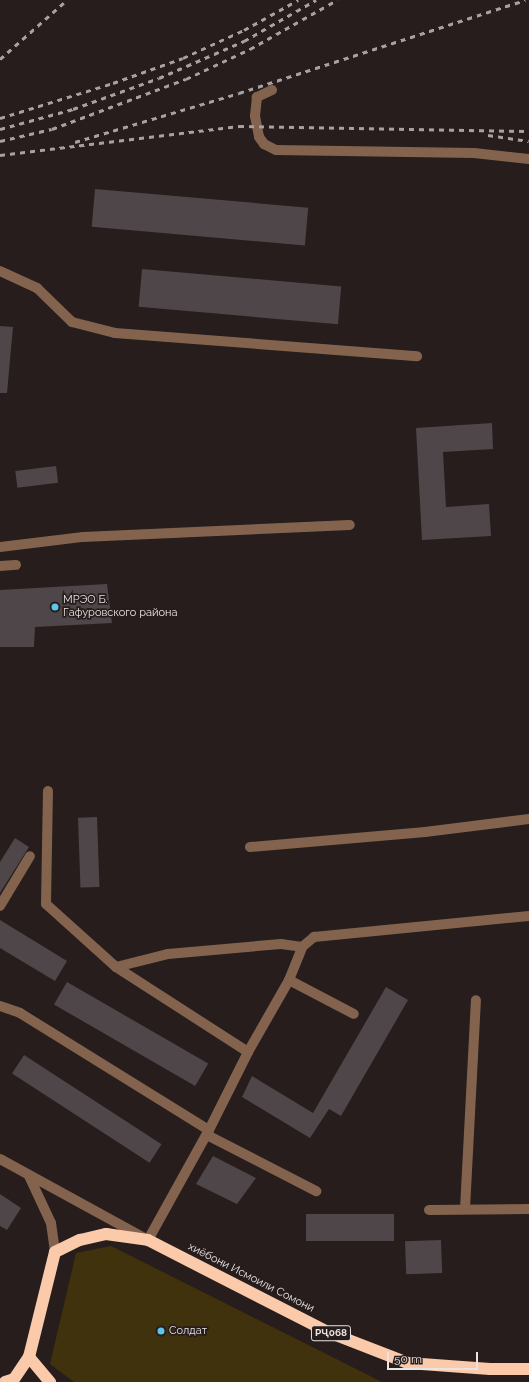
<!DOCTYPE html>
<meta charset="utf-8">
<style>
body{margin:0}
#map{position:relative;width:529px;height:1382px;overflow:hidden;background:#261d1c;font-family:Raleway,sans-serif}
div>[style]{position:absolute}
.green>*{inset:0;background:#40320c}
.building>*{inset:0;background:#4f464a;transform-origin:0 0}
.minor>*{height:10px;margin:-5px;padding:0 5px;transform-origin:5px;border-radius:5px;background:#83634d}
.highway>*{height:12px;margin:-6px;padding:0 6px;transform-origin:6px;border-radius:6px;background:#facaaa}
.rail>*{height:3px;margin-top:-1.5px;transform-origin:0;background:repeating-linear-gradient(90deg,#a8a1a1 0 5px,transparent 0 10px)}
.dots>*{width:11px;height:11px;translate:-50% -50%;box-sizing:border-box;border:2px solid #261d1c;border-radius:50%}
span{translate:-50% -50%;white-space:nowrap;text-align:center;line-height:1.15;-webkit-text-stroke:3.5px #261d1c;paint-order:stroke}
.shield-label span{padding:1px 3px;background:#261d1c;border:1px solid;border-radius:3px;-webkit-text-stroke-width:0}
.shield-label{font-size:10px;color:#eae4e4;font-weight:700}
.poi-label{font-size:11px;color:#eae4e4}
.left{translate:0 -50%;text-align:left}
.street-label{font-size:11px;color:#eae4e4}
.scale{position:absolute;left:387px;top:1352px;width:91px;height:18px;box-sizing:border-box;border:2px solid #eae4e4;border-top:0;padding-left:5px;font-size:12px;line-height:14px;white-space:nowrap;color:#eae4e4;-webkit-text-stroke:3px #261d1c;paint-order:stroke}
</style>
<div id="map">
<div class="green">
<i style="clip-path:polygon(111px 1246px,382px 1382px,74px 1382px,50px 1364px,76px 1253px)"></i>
</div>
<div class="building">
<i style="left:95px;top:189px;width:214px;height:38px;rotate:5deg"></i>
<i style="left:142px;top:269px;width:200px;height:38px;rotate:5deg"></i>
<i style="clip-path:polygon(0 326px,13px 327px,7px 393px,0 393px)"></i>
<i style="clip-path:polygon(492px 423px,493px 449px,443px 452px,446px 507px,489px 504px,491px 536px,422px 540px,416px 428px)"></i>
<i style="left:56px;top:466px;width:17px;height:41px;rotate:83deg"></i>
<i style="clip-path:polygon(107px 584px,112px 623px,35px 627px,34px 647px,0 647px,0 590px)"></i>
<i style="left:97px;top:817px;width:70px;height:19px;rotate:88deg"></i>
<i style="clip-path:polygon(15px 838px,29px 847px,0 893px,0 862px)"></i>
<i style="clip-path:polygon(0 920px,67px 961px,55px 981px,0 948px)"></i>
<i style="left:67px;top:982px;width:163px;height:26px;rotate:30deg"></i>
<i style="clip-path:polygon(386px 987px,408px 1000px,341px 1116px,329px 1109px,310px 1138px,242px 1097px,252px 1076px,313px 1113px)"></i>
<i style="left:24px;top:1055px;width:164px;height:22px;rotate:33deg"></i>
<i style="clip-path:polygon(213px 1156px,256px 1178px,237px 1204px,196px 1184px)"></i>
<i style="clip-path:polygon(0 1194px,21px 1208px,7px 1230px,0 1226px)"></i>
<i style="left:306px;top:1214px;width:88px;height:27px"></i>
<i style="left:441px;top:1240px;width:33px;height:36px;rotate:88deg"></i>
</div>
<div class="minor">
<i style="left:272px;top:90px;width:17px;rotate:155deg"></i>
<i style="left:257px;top:97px;width:19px;rotate:96deg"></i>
<i style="left:255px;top:116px;width:21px;rotate:79deg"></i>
<i style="left:259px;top:137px;width:9px;rotate:54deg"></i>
<i style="left:264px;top:144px;width:13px;rotate:27deg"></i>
<i style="left:276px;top:150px;width:198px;rotate:0.9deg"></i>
<i style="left:474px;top:153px;width:55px;rotate:6.2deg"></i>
<i style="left:0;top:271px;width:41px;rotate:24.7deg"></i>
<i style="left:37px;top:288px;width:49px;rotate:44.2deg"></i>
<i style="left:72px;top:322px;width:44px;rotate:14.3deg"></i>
<i style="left:115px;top:333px;width:303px;rotate:4.4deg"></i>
<i style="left:0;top:547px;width:84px;rotate:-6.9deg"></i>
<i style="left:83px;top:537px;width:267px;rotate:-2.6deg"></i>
<i style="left:0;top:566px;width:16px;rotate:-4deg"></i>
<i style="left:250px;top:847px;width:176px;rotate:-4.9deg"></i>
<i style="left:425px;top:832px;width:105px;rotate:-7.1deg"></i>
<i style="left:0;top:906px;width:58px;rotate:-59deg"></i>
<i style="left:116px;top:967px;width:54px;rotate:-14deg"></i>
<i style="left:168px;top:954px;width:113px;rotate:-5.1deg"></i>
<i style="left:281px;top:944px;width:21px;rotate:8deg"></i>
<i style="left:289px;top:980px;width:35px;rotate:-68deg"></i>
<i style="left:302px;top:947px;width:16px;rotate:-40deg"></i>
<i style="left:314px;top:937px;width:216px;rotate:-5.6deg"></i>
<i style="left:0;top:1006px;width:21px;rotate:19deg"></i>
<i style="left:20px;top:1013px;width:222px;rotate:31.8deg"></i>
<i style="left:248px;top:1052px;width:83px;rotate:-60.3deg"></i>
<i style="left:289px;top:980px;width:73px;rotate:27.6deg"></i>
<i style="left:207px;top:1135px;width:123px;rotate:27.2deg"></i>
<i style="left:0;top:1159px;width:169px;rotate:28.7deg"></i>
<i style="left:148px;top:1240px;width:126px;rotate:-61deg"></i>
<i style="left:209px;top:1130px;width:87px;rotate:-63.4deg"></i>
<i style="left:248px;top:1052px;width:157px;rotate:-147.2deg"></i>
<i style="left:116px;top:967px;width:94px;rotate:-138deg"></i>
<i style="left:46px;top:904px;width:113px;rotate:-89deg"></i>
<i style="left:29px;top:1176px;width:52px;rotate:64.9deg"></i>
<i style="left:51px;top:1223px;width:29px;rotate:82deg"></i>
<i style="left:465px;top:1209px;width:209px;rotate:-87deg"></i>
<i style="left:429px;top:1210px;width:100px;rotate:-0.6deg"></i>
</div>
<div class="highway">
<i style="left:29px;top:1357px;width:33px;rotate:50deg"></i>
<i style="left:5px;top:1382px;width:9px;rotate:-18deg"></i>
<i style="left:14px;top:1379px;width:27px;rotate:-56deg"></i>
<i style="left:29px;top:1357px;width:108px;rotate:-76.1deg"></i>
<i style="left:55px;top:1252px;width:28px;rotate:-26deg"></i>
<i style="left:80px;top:1240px;width:27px;rotate:-13deg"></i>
<i style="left:106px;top:1234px;width:42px;rotate:8.1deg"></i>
<i style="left:148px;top:1240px;width:202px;rotate:27.1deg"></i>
<i style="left:328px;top:1332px;width:86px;rotate:21.2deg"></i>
<i style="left:408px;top:1363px;width:82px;rotate:4.2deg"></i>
<i style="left:490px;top:1369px;width:39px"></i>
</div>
<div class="rail">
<i style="left:0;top:59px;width:89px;rotate:-41.4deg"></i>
<i style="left:0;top:118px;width:118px;rotate:-17.2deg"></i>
<i style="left:113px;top:83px;width:74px;rotate:-19.7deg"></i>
<i style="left:183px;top:58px;width:67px;rotate:-24.7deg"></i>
<i style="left:244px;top:30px;width:62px;rotate:-29.1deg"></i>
<i style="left:0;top:129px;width:76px;rotate:-15.3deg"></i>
<i style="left:73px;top:109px;width:91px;rotate:-19.8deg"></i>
<i style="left:159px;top:78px;width:93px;rotate:-23.5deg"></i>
<i style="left:244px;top:41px;width:83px;rotate:-29.7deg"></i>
<i style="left:488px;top:135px;width:41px;rotate:8.3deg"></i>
<i style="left:0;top:141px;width:53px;rotate:-13deg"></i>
<i style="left:52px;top:129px;width:143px;rotate:-20.5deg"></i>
<i style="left:186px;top:79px;width:71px;rotate:-25.1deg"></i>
<i style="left:250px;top:49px;width:100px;rotate:-29.4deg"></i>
<i style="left:75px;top:142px;width:171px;rotate:-16.6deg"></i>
<i style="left:239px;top:93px;width:301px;rotate:-18deg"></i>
<i style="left:0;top:155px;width:241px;rotate:-6.9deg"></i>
<i style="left:239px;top:126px;width:290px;rotate:1deg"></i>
</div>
<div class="dots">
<i style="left:55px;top:607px;background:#5ac8e6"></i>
<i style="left:161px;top:1331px;background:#5ac8e6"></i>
</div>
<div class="shield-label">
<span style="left:331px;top:1333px">РҶ068</span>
</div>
<div class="poi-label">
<span class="left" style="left:63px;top:607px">МРЭО Б.<br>Гафуровского района</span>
<span class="left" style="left:169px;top:1331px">Солдат</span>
</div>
<div class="street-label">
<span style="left:251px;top:1278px;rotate:27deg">хиёбони Исмоили Сомони</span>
</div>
<div class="scale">50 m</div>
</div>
